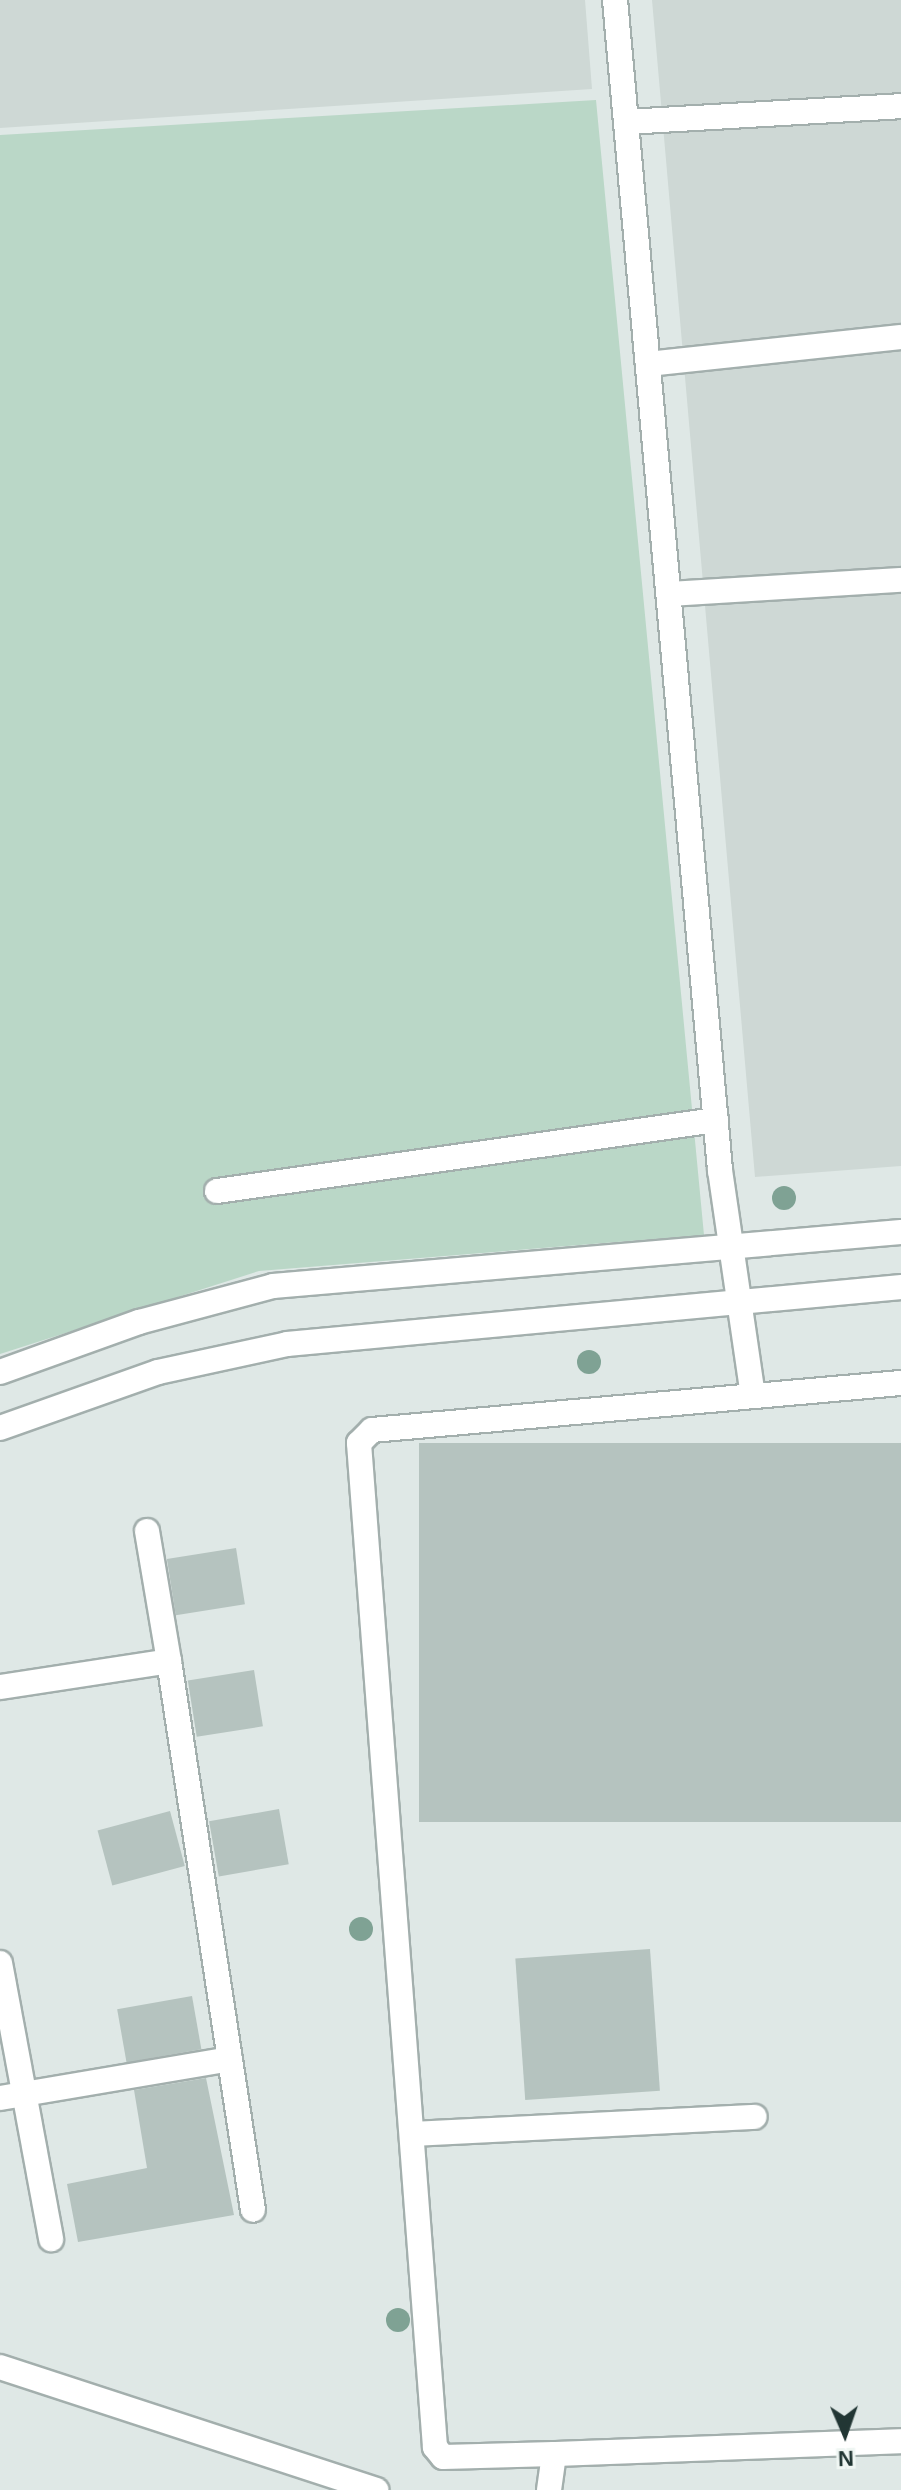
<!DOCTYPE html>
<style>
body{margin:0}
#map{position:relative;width:901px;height:2490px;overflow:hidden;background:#dfe8e6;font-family:Arial,sans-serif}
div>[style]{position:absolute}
.built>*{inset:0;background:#ced8d5}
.green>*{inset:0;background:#bad7c7}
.building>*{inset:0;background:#b5c3bf;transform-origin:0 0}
.roads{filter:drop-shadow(2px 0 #a3afad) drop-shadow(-2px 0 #a3afad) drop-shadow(0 2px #a3afad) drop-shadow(0 -2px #a3afad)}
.minor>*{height:24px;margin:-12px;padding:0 12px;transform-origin:12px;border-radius:12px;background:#fff}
.trees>*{width:24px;height:24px;margin:-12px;border-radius:50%;background:#7fa294}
span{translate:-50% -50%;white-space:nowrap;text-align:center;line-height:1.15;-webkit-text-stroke:8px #eff6f3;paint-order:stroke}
.north{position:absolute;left:805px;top:2394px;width:80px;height:80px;-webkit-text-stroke:6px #eff6f3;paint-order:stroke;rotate:178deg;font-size:22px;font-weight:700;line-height:32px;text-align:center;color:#223634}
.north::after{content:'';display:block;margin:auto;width:28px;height:36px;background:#223634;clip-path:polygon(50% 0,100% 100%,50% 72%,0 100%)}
</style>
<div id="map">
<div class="built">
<i style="clip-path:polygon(0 0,585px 0,592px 89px,0 128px)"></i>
<i style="clip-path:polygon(652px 0,901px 0,901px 1166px,755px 1177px)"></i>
</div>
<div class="green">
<i style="clip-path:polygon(596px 100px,704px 1235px,259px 1271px,0 1354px,0 135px)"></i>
</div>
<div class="building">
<i style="left:901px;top:1443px;width:379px;height:482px;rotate:90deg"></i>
<i style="left:236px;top:1548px;width:57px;height:70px;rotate:81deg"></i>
<i style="left:254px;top:1670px;width:57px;height:67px;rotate:81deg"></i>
<i style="left:279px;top:1809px;width:56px;height:71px;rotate:80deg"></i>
<i style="left:170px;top:1811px;width:57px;height:75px;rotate:75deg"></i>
<i style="left:650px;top:1949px;width:142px;height:135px;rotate:86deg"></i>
<i style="left:192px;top:1996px;width:54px;height:76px;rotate:80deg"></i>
<i style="clip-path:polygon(206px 2078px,234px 2215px,78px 2242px,67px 2184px,147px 2168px,134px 2090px)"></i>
</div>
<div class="roads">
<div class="minor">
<i style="left:615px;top:0;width:1175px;rotate:84.87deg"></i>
<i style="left:720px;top:1170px;width:228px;rotate:81.7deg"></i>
<i style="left:626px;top:122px;width:275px;rotate:-3.3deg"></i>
<i style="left:648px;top:364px;width:254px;rotate:-6.1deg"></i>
<i style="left:669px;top:594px;width:232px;rotate:-3.5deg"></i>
<i style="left:217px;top:1191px;width:504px;rotate:-8.1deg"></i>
<i style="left:0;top:1372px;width:148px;rotate:-19.8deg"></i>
<i style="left:139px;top:1322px;width:139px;rotate:-15deg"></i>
<i style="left:273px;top:1286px;width:630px;rotate:-4.91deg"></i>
<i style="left:0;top:1428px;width:168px;rotate:-19.5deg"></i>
<i style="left:158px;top:1372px;width:132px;rotate:-12.2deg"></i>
<i style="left:287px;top:1344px;width:617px;rotate:-5.3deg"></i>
<i style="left:147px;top:1531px;width:132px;rotate:80.4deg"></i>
<i style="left:0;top:1687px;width:171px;rotate:-8.7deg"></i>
<i style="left:169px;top:1661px;width:555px;rotate:81.3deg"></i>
<i style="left:0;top:1963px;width:281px;rotate:79.5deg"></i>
<i style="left:0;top:2098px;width:233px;rotate:-9.6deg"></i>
<i style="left:414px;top:2134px;width:341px;rotate:-2.9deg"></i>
<i style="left:0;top:2367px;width:396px;rotate:18.1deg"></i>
<i style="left:554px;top:2454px;width:111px;rotate:178.5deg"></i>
<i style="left:443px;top:2457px;width:13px;rotate:-129deg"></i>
<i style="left:435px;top:2447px;width:1007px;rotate:-94.33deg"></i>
<i style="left:359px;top:1443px;width:18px;rotate:-45deg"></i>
<i style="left:372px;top:1430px;width:531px;rotate:-5.08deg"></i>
<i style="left:549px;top:2490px;width:36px;rotate:-82deg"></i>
<i style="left:554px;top:2454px;width:347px;rotate:-2.1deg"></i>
</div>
</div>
<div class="trees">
<i style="left:784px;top:1198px"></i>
<i style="left:589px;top:1362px"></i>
<i style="left:361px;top:1929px"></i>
<i style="left:398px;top:2320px"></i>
</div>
<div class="north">N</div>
</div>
